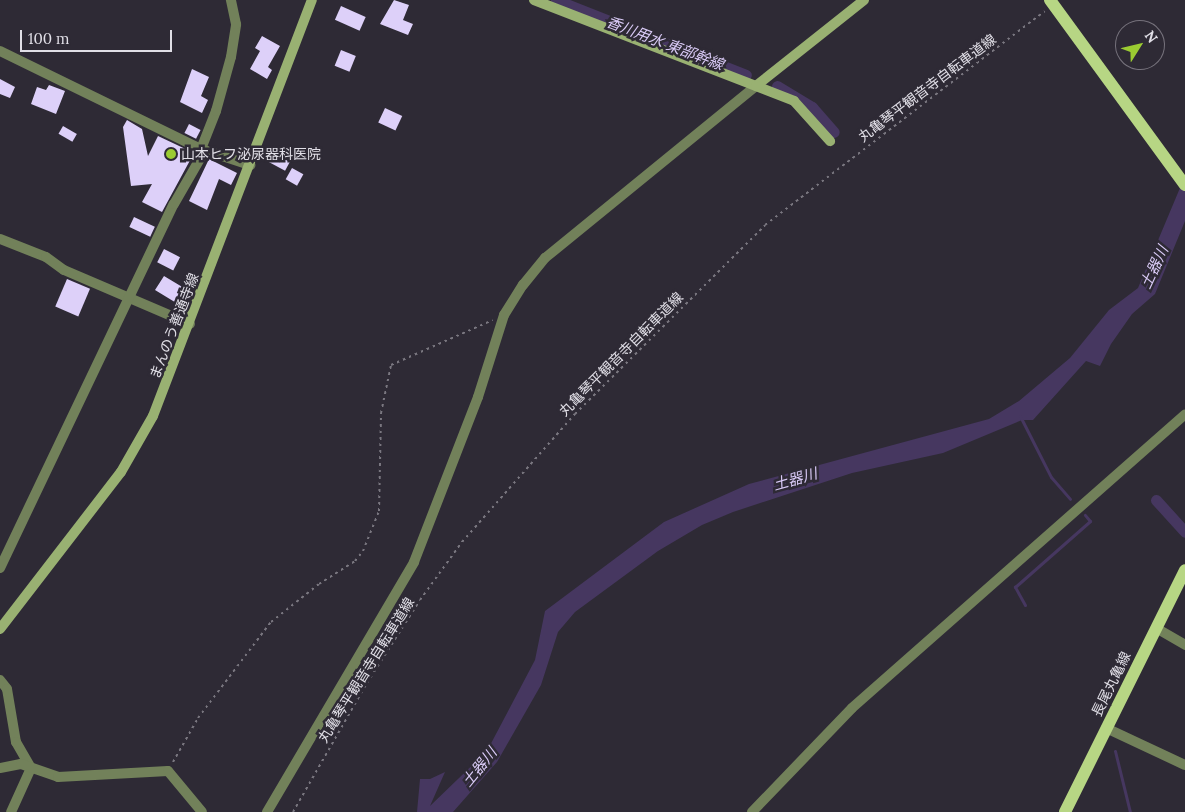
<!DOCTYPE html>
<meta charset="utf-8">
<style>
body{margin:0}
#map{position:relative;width:1185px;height:812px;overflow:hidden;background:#2e2a35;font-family:Lora,"Noto Sans JP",serif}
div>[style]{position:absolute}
.water>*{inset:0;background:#463760}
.stream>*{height:3px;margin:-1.5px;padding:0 1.5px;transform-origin:1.5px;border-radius:1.5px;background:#463760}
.canal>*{height:11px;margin:-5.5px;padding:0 5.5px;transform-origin:5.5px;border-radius:5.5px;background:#463760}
.building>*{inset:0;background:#ddd0f9;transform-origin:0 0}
.path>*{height:2px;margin-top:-1px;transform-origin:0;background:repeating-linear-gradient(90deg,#7a7780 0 2.5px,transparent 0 6.5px)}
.street>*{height:10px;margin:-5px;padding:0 5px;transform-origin:5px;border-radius:5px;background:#72815a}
.secondary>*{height:10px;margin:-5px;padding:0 5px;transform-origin:5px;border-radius:5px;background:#99b172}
.primary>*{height:12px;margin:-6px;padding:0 6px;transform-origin:6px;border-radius:6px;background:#b7d684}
.dots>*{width:14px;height:14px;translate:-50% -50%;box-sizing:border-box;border:2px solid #2e2a35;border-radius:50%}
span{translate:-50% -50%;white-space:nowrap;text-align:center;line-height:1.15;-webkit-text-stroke:5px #2e2a35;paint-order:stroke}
.street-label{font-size:14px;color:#e1dfe7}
.poi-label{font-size:14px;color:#e1dfe7}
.left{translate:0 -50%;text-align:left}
.water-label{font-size:15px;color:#d9caf6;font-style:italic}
.north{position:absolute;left:1115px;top:20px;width:50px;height:50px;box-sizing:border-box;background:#2e2a35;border:1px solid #76727c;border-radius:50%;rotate:54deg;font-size:14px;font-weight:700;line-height:20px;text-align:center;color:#e1dfe7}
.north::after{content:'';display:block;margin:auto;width:18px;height:22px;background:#9bcb32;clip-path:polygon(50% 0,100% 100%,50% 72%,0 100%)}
.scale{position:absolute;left:20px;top:30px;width:152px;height:22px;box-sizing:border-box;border:2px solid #e1dfe7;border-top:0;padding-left:6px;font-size:15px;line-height:18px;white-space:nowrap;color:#e1dfe7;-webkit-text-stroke:4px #2e2a35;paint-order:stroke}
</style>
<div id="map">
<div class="water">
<i style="clip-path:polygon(1185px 176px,1185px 221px,1155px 294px,1132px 314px,1111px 344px,1100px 366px,1086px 361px,1033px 420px,1022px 420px,943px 453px,852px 473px,733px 512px,702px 525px,658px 551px,575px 612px,558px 632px,541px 685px,497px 762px,453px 812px,417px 812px,420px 779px,430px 779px,445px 772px,430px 806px,487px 751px,535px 660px,545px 611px,664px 522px,749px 484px,989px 419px,1019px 401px,1070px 358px,1109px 310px,1138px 288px)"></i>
</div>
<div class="stream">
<i style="left:1020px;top:416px;width:68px;rotate:63.1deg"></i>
<i style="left:1051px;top:477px;width:29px;rotate:49deg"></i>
<i style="left:1025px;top:605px;width:21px;rotate:-119deg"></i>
<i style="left:1015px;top:587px;width:100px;rotate:-41.3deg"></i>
<i style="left:1090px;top:521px;width:8px;rotate:-130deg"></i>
<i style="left:1115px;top:751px;width:63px;rotate:76.2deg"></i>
</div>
<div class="canal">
<i style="left:556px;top:0;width:204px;rotate:21.5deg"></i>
<i style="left:777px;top:86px;width:41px;rotate:31deg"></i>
<i style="left:812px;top:107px;width:33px;rotate:49deg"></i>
<i style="left:1156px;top:500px;width:43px;rotate:47.8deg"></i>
</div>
<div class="building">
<i style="clip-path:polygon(394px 0,409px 5px,403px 20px,413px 24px,408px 35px,380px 24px)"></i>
<i style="left:341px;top:6px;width:27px;height:15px;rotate:24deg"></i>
<i style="clip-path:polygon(262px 36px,280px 46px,268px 67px,272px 70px,267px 79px,250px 69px,260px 51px,255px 48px)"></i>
<i style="left:341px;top:50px;width:16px;height:17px;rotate:22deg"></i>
<i style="clip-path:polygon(192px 69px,209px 77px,201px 96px,208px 100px,202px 113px,180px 102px)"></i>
<i style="clip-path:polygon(0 79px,15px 87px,10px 98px,0 94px)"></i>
<i style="clip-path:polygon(49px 85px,65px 91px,56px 114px,31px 104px,37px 87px,46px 90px)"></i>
<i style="left:385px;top:108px;width:19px;height:16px;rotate:25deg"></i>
<i style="clip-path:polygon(127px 120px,142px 129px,148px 156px,158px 136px,194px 153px,162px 212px,142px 202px,152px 184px,131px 186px,123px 127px)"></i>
<i style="left:189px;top:124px;width:13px;height:10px;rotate:27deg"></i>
<i style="left:63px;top:126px;width:16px;height:9px;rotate:30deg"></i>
<i style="left:273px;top:153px;width:19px;height:10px;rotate:28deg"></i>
<i style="clip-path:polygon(209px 159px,237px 173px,231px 185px,219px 179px,207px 210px,189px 201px)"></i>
<i style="left:292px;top:168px;width:13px;height:13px;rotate:29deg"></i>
<i style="left:134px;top:217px;width:23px;height:11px;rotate:25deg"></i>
<i style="left:164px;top:249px;width:18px;height:15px;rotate:27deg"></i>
<i style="clip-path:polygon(164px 276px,184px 288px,179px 297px,190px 301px,185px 314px,176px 311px,178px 304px,155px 290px)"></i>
<i style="left:67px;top:279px;width:25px;height:30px;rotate:23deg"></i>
</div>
<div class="path">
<i style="left:173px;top:762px;width:51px;rotate:-60.4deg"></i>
<i style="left:198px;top:718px;width:121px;rotate:-52.8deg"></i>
<i style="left:271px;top:622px;width:61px;rotate:-38.4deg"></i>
<i style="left:319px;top:584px;width:43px;rotate:-32.6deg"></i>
<i style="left:355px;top:561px;width:13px;rotate:-51deg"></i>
<i style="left:363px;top:551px;width:43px;rotate:-68.2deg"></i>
<i style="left:379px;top:511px;width:98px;rotate:-88.8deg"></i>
<i style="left:381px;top:413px;width:49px;rotate:-78.2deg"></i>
<i style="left:391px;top:365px;width:111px;rotate:-23.8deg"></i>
<i style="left:293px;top:812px;width:149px;rotate:-60.2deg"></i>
<i style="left:367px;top:683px;width:98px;rotate:-57.4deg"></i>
<i style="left:420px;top:600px;width:72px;rotate:-54.1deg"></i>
<i style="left:462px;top:542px;width:171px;rotate:-48.6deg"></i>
<i style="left:575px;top:414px;width:268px;rotate:-44.8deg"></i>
<i style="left:765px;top:225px;width:352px;rotate:-37.4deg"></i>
</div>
<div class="street">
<i style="left:0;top:51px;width:224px;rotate:26deg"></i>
<i style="left:201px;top:149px;width:52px;rotate:18.1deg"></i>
<i style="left:201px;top:149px;width:41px;rotate:-68.5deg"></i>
<i style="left:216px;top:111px;width:56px;rotate:-74.5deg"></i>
<i style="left:231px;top:57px;width:33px;rotate:-81deg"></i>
<i style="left:236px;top:24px;width:25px;rotate:-102deg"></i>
<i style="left:0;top:239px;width:49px;rotate:21.4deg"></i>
<i style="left:46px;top:257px;width:22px;rotate:36deg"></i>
<i style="left:64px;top:270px;width:137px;rotate:23.2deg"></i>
<i style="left:0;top:568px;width:403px;rotate:-64.5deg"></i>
<i style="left:174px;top:204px;width:62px;rotate:-60.1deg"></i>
<i style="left:1156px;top:628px;width:34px;rotate:30deg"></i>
<i style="left:0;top:680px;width:11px;rotate:52deg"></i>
<i style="left:7px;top:689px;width:54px;rotate:80.4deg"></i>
<i style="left:16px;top:742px;width:30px;rotate:60deg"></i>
<i style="left:31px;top:768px;width:48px;rotate:114.4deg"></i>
<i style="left:1106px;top:728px;width:87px;rotate:25.1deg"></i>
<i style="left:0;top:768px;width:21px;rotate:-11deg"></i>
<i style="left:21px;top:764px;width:39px;rotate:19deg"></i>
<i style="left:58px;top:777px;width:110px;rotate:-3.1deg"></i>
<i style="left:168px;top:771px;width:53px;rotate:50.3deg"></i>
<i style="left:267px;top:812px;width:290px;rotate:-59.5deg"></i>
<i style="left:414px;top:562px;width:177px;rotate:-68.8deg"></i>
<i style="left:478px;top:397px;width:86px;rotate:-72.4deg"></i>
<i style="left:504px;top:315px;width:36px;rotate:-58deg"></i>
<i style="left:523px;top:285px;width:35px;rotate:-51deg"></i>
<i style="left:545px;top:258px;width:272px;rotate:-39.2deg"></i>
<i style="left:752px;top:812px;width:144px;rotate:-46.1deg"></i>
<i style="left:852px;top:708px;width:444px;rotate:-41.4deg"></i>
</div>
<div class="secondary">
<i style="left:534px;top:0;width:279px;rotate:21.2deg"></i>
<i style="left:794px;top:101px;width:54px;rotate:48deg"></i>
<i style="left:756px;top:86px;width:138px;rotate:-38.5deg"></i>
<i style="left:0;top:629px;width:198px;rotate:-52.4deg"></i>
<i style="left:121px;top:472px;width:64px;rotate:-60.3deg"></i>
<i style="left:153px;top:416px;width:445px;rotate:-69.1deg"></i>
</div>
<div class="primary">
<i style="left:1050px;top:0;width:229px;rotate:53.9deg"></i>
<i style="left:1065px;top:812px;width:270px;rotate:-63.6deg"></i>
</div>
<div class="dots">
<i style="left:171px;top:154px;background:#9bcb32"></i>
</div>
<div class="street-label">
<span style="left:927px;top:88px;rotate:-37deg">丸亀琴平観音寺自転車道線</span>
<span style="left:174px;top:326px;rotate:-69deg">まんのう善通寺線</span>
<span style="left:621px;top:354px;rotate:-45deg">丸亀琴平観音寺自転車道線</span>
<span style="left:366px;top:670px;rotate:-58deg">丸亀琴平観音寺自転車道線</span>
<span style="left:1111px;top:684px;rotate:-64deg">長尾丸亀線</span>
</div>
<div class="poi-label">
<span class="left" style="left:181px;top:154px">山本ヒフ泌尿器科医院</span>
</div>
<div class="water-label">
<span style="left:665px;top:43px;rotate:21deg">香川用水 東部幹線</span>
<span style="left:1154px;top:267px;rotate:-65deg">土器川</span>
<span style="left:795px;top:479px;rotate:-16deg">土器川</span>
<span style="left:479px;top:767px;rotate:-51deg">土器川</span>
</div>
<div class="north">N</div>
<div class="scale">100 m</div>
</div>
